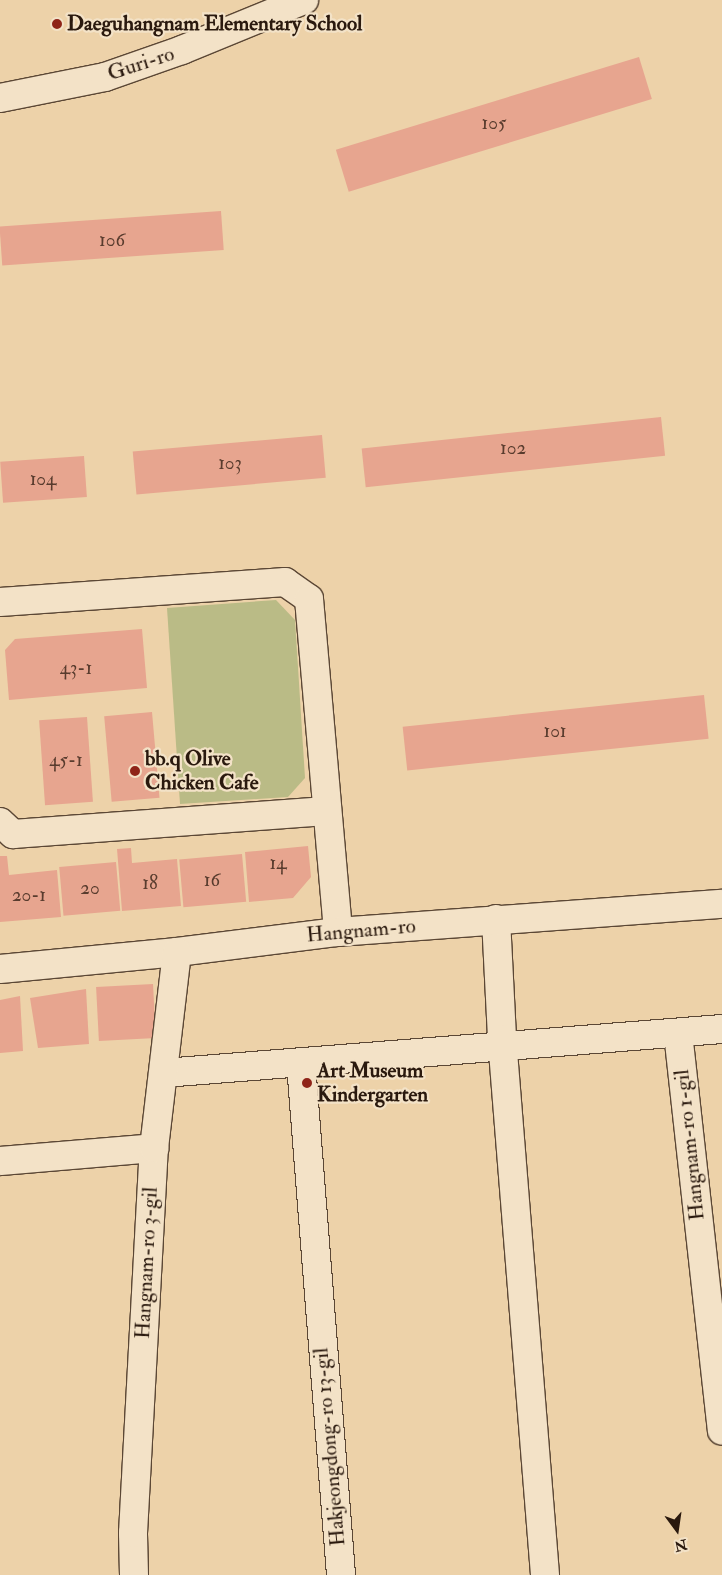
<!DOCTYPE html>
<style>
body{margin:0}
#map{position:relative;width:722px;height:1575px;overflow:hidden;background:#edd2a9;font-family:"IM FELL Double Pica",serif}
div>[style]{position:absolute}
.green>*{inset:0;background:#babb86}
.building>*{inset:0;background:#e7a58f;transform-origin:0 0}
.roads{filter:drop-shadow(1px 0 #5b4735) drop-shadow(-1px 0 #5b4735) drop-shadow(0 1px #5b4735) drop-shadow(0 -1px #5b4735)}
.street>*{height:28px;margin:-14px;padding:0 14px;transform-origin:14px;border-radius:14px;background:#f3e2c7}
.secondary>*{height:28px;margin:-14px;padding:0 14px;transform-origin:14px;border-radius:14px;background:#f3e2c7}
.dots>*{width:14px;height:14px;translate:-50% -50%;box-sizing:border-box;border:2px solid #f3e2c7;border-radius:50%}
span{translate:-50% -50%;white-space:nowrap;text-align:center;line-height:1.15;-webkit-text-stroke:4.5px #f3e2c7;paint-order:stroke}
.number-label{font-size:19px;color:#593c2e}
.number-label span{-webkit-text-stroke-width:0}
.poi-label{font-size:21px;color:#2a190e;font-weight:700}
.left{translate:0 -50%;text-align:left}
.street-label{font-size:21px;color:#2a190e}
.north{position:absolute;left:652px;top:1505px;width:50px;height:50px;-webkit-text-stroke:4px #f3e2c7;paint-order:stroke;rotate:166deg;font-size:14px;font-weight:700;line-height:20px;text-align:center;color:#2a190e}
.north::after{content:'';display:block;margin:auto;width:18px;height:22px;background:#2a190e;clip-path:polygon(50% 0,100% 100%,50% 72%,0 100%)}
</style>
<div id="map">
<div class="green">
<i style="clip-path:polygon(276px 600px,295px 620px,305px 778px,288px 797px,180px 804px,167px 608px)"></i>
</div>
<div class="building">
<i style="left:639px;top:57px;width:44px;height:317px;rotate:73deg"></i>
<i style="left:221px;top:211px;width:39px;height:222px;rotate:86deg"></i>
<i style="left:661px;top:417px;width:39px;height:301px;rotate:84deg"></i>
<i style="left:322px;top:435px;width:43px;height:190px;rotate:85deg"></i>
<i style="left:84px;top:456px;width:41px;height:84px;rotate:86deg"></i>
<i style="clip-path:polygon(142px 629px,147px 688px,9px 700px,5px 650px,15px 639px)"></i>
<i style="left:704px;top:695px;width:44px;height:303px;rotate:84deg"></i>
<i style="left:152px;top:712px;width:86px;height:48px;rotate:85deg"></i>
<i style="left:87px;top:717px;width:85px;height:48px;rotate:86deg"></i>
<i style="clip-path:polygon(308px 846px,311px 877px,293px 898px,249px 902px,245px 852px)"></i>
<i style="clip-path:polygon(131px 848px,132px 863px,177px 859px,181px 906px,122px 911px,117px 849px)"></i>
<i style="left:242px;top:854px;width:48px;height:63px;rotate:85deg"></i>
<i style="clip-path:polygon(0 856px,7px 856px,9px 875px,57px 870px,61px 917px,0 922px)"></i>
<i style="left:116px;top:862px;width:49px;height:57px;rotate:85deg"></i>
<i style="left:153px;top:984px;width:54px;height:57px;rotate:87deg"></i>
<i style="clip-path:polygon(86px 989px,89px 1044px,38px 1048px,30px 998px)"></i>
<i style="clip-path:polygon(20px 996px,23px 1051px,0 1053px,0 1000px)"></i>
</div>
<div class="roads">
<div class="street">
<i style="left:0;top:602px;width:286px;rotate:-4deg"></i>
<i style="left:285px;top:582px;width:29px;rotate:35deg"></i>
<i style="left:309px;top:599px;width:334px;rotate:85deg"></i>
<i style="left:0;top:822px;width:18px;rotate:43deg"></i>
<i style="left:13px;top:834px;width:314px;rotate:-4.2deg"></i>
<i style="left:496px;top:919px;width:120px;rotate:87.1deg"></i>
<i style="left:502px;top:1039px;width:538px;rotate:85.41deg"></i>
<i style="left:0;top:969px;width:178px;rotate:-5.5deg"></i>
<i style="left:177px;top:952px;width:162px;rotate:-7.1deg"></i>
<i style="left:338px;top:932px;width:385px;rotate:-4.2deg"></i>
<i style="left:678px;top:1033px;width:400px;rotate:83.7deg"></i>
<i style="left:301px;top:1064px;width:513px;rotate:85.52deg"></i>
<i style="left:164px;top:1073px;width:560px;rotate:-4.51deg"></i>
<i style="left:0;top:1161px;width:155px;rotate:-4.8deg"></i>
<i style="left:134px;top:1575px;width:42px;rotate:-91.4deg"></i>
<i style="left:133px;top:1533px;width:386px;rotate:-86.9deg"></i>
<i style="left:154px;top:1148px;width:197px;rotate:-83.3deg"></i>
</div>
<div class="secondary">
<i style="left:0;top:98px;width:107px;rotate:-11.3deg"></i>
<i style="left:105px;top:77px;width:82px;rotate:-19.3deg"></i>
<i style="left:182px;top:50px;width:132px;rotate:-22.3deg"></i>
</div>
</div>
<div class="dots">
<i style="left:57px;top:24px;background:#8f2418"></i>
<i style="left:135px;top:771px;background:#8f2418"></i>
<i style="left:307px;top:1083px;background:#8f2418"></i>
</div>
<div class="number-label">
<span style="left:494px;top:124px">105</span>
<span style="left:112px;top:241px">106</span>
<span style="left:513px;top:449px">102</span>
<span style="left:230px;top:464px">103</span>
<span style="left:43px;top:480px">104</span>
<span style="left:76px;top:669px">43-1</span>
<span style="left:555px;top:732px">101</span>
<span style="left:66px;top:761px">45-1</span>
<span style="left:278px;top:864px">14</span>
<span style="left:212px;top:881px">16</span>
<span style="left:150px;top:884px">18</span>
<span style="left:90px;top:889px">20</span>
<span style="left:29px;top:896px">20-1</span>
</div>
<div class="poi-label">
<span class="left" style="left:67px;top:24px">Daeguhangnam Elementary School</span>
<span class="left" style="left:145px;top:771px">bb.q Olive<br>Chicken Cafe</span>
<span class="left" style="left:317px;top:1083px">Art Museum<br>Kindergarten</span>
</div>
<div class="street-label">
<span style="left:141px;top:64px;rotate:-18deg">Guri-ro</span>
<span style="left:361px;top:931px;rotate:-5deg">Hangnam-ro</span>
<span style="left:690px;top:1145px;rotate:-96deg">Hangnam-ro 1-gil</span>
<span style="left:147px;top:1263px;rotate:-87deg">Hangnam-ro 3-gil</span>
<span style="left:330px;top:1447px;rotate:-95deg">Hakjeongdong-ro 13-gil</span>
</div>
<div class="north">N</div>
</div>
